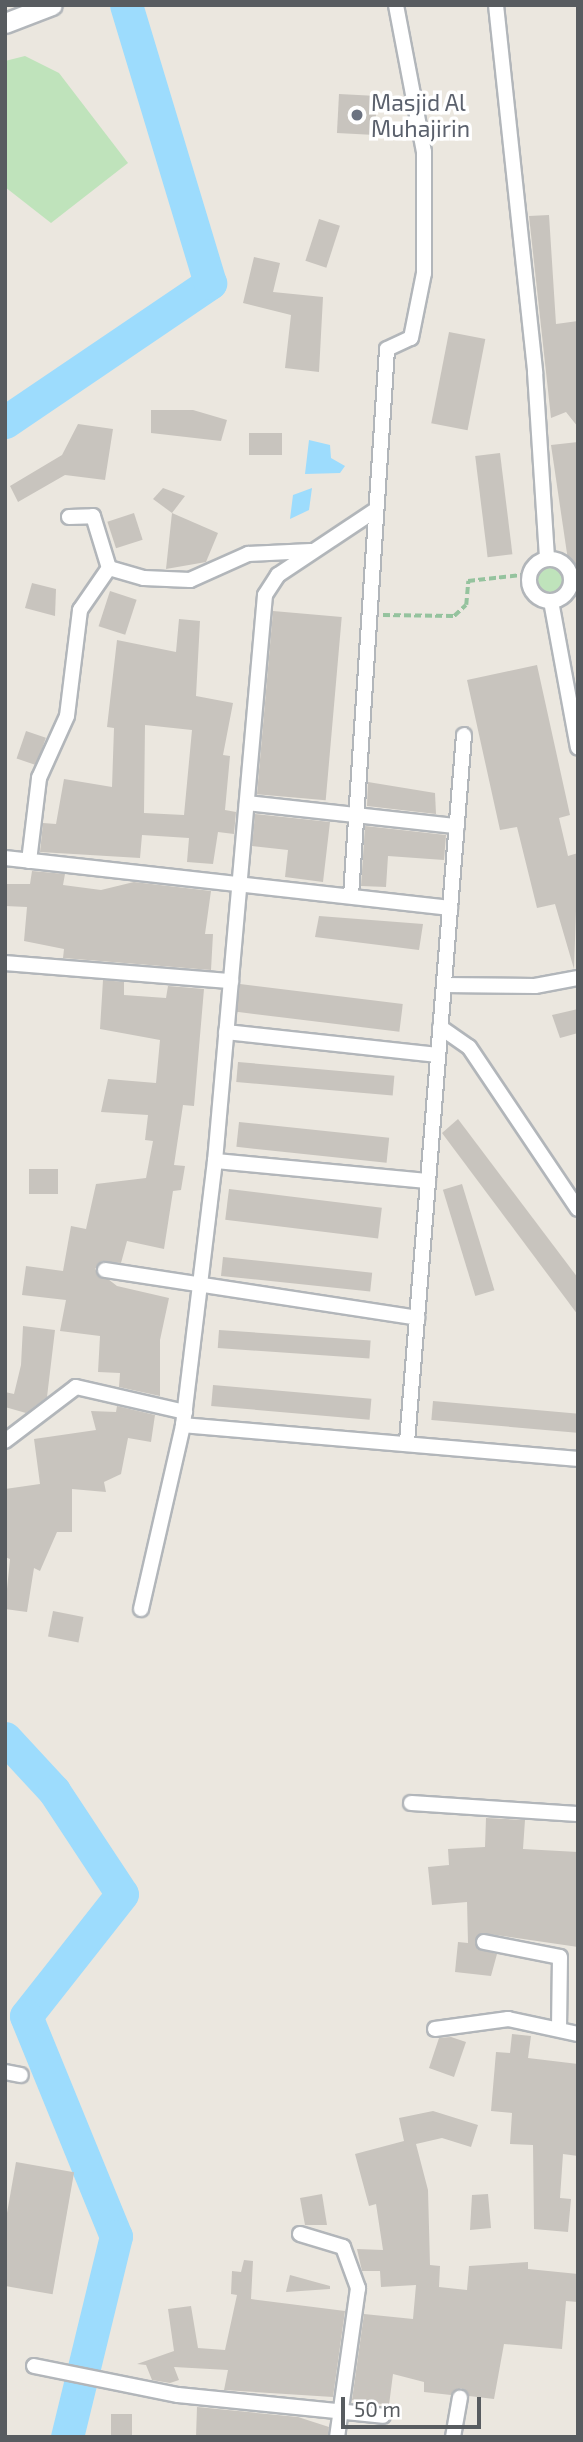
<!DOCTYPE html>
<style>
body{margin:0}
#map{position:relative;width:583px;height:2442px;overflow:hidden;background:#ebe7df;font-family:"Exo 2",sans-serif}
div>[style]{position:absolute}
.green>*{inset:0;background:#bfe3bb}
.round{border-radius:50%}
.water>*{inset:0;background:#9ddcfd}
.river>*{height:33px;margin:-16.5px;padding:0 16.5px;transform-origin:16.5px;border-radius:16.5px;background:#9ddcfd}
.building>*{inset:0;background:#c8c4be;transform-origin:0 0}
.path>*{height:3.5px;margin-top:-1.75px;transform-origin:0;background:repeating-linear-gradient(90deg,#95c39e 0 7px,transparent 0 10.5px)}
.roads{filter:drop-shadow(2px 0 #b2b6ba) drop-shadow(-2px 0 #b2b6ba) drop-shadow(0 2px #b2b6ba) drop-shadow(0 -2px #b2b6ba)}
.minor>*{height:14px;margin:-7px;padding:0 7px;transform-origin:7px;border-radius:7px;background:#fff}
.minor>.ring{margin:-7px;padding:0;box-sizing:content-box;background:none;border:14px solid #fff;border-radius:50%}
.tertiary>*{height:19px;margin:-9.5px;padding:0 9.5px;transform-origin:9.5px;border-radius:9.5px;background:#fff}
.dots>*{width:19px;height:19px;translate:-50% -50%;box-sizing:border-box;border:4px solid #fff;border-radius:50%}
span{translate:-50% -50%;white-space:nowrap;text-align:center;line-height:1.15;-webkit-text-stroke:7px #fff;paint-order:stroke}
.worship-label{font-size:23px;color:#5b616d}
.left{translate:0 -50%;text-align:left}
.frame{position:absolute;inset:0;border:7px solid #585c60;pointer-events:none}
.scale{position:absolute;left:341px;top:2397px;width:140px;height:32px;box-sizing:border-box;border:4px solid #585c60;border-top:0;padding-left:9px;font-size:21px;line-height:24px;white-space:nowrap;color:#585c60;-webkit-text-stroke:5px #fff;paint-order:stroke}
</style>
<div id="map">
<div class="green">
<i style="clip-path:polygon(25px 56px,59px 73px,128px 163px,51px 223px,5px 187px,5px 61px)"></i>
<i class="round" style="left:533px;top:565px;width:30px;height:30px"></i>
</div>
<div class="water">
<i style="clip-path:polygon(309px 440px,330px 445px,331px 458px,345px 466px,340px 473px,305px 474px)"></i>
<i style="clip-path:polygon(312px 488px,309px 510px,290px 519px,293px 495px)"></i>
</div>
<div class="river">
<i style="left:5px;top:422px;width:248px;rotate:-34.1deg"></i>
<i style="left:210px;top:283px;width:290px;rotate:-106.8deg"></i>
<i style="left:5px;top:1738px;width:72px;rotate:47.2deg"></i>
<i style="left:54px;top:1791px;width:123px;rotate:56.6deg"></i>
<i style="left:122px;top:1894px;width:155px;rotate:128.2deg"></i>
<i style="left:26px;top:2016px;width:238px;rotate:67.8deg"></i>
<i style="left:116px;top:2236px;width:207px;rotate:103.7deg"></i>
</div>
<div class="building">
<i style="left:339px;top:94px;width:38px;height:39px;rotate:3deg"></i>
<i style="clip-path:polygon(549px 215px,556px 324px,578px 321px,578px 427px,566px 412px,551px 418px,529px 216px)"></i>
<i style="left:319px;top:219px;width:22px;height:44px;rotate:18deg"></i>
<i style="clip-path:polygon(254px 257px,280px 263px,273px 292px,323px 297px,319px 372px,285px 368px,291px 315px,243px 303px)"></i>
<i style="left:449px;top:332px;width:37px;height:93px;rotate:11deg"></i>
<i style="clip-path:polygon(151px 410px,193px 410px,227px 420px,221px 441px,151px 433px)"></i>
<i style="clip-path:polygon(78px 424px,113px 429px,105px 480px,65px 475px,18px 502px,10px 486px,62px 455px)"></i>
<i style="left:249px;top:433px;width:33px;height:22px"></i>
<i style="clip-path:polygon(578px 442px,578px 566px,569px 567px,551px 445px)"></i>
<i style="left:500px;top:453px;width:102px;height:25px;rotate:83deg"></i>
<i style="clip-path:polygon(163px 488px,185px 496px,172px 513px,153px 499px)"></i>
<i style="left:134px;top:513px;width:28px;height:28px;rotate:72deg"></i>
<i style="clip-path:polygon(172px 513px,218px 533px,206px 562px,166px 569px)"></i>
<i style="clip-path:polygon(32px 583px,56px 589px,55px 616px,25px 608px)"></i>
<i style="left:110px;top:591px;width:28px;height:37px;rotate:18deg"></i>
<i style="left:273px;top:611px;width:69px;height:184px;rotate:5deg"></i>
<i style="clip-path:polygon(evenodd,179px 619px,200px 621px,196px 696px,233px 703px,223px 755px,230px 756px,225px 810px,236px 812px,234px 834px,218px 832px,213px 864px,187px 862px,189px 838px,142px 835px,140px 858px,40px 852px,43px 823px,56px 824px,64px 779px,112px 787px,114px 728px,107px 727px,117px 640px,176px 652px,179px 619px,145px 725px,192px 730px,184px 815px,144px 813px,145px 725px)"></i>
<i style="clip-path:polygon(537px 665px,570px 815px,559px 818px,568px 856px,578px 853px,574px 969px,555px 904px,537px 908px,517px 827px,500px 830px,467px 680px)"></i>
<i style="left:26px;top:731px;width:21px;height:29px;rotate:19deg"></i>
<i style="clip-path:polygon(368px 782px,435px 793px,436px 814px,367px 806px)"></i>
<i style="clip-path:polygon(255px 814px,330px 822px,323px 882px,285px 877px,288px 850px,252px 846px)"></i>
<i style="clip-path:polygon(365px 826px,446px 835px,444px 860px,388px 856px,386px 887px,361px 886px)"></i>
<i style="clip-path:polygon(32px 871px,65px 874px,63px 885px,101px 890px,134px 882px,211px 891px,205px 934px,213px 934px,211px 970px,63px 958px,64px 949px,24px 941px,27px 907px,5px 906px,5px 884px,30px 884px)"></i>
<i style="clip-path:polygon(319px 916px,423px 924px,419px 950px,315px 937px)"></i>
<i style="clip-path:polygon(103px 980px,124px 982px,124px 995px,166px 998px,168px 986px,204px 989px,194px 1106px,183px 1105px,174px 1165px,185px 1166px,181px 1190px,173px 1191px,164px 1249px,127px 1241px,121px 1263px,102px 1261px,95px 1269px,117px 1286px,169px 1298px,160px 1340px,160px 1396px,119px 1387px,120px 1373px,98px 1372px,100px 1336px,60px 1331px,66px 1300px,22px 1295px,26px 1266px,63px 1271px,71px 1226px,86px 1229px,96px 1184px,146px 1178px,153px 1141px,145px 1140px,148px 1115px,101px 1112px,108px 1079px,156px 1083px,160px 1040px,100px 1029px)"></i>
<i style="left:240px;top:984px;width:164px;height:28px;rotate:7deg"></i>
<i style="clip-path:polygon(578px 1009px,578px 1033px,560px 1038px,552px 1015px)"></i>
<i style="left:238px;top:1062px;width:157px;height:20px;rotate:5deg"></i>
<i style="clip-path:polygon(458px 1119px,578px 1278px,578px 1315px,442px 1133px)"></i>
<i style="left:239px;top:1122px;width:151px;height:25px;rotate:6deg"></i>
<i style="left:29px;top:1169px;width:29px;height:25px"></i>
<i style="left:462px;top:1184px;width:111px;height:20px;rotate:73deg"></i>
<i style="left:229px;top:1189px;width:154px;height:31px;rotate:7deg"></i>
<i style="left:223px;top:1257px;width:150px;height:19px;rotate:6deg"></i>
<i style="clip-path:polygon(23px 1326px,55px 1330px,47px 1397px,26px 1413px,5px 1407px,5px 1392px,14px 1394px,21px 1365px)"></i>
<i style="left:219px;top:1330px;width:152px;height:18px;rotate:4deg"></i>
<i style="left:213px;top:1385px;width:159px;height:21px;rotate:5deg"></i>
<i style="left:433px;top:1401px;width:146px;height:19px;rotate:5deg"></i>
<i style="clip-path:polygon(117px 1406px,155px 1415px,151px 1442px,128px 1438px,121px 1474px,104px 1482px,106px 1492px,72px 1489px,72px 1532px,57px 1532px,40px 1571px,34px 1568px,27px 1612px,5px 1609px,10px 1559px,5px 1557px,5px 1489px,40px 1484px,34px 1439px,96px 1430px,91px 1411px,116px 1412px)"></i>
<i style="left:53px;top:1611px;width:31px;height:26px;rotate:11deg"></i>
<i style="clip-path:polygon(486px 1818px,525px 1820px,523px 1849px,578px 1852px,578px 1947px,482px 1933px,477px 1949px,497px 1954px,491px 1976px,455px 1972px,458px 1942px,468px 1943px,467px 1902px,432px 1905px,428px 1867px,449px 1865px,448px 1849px,485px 1847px)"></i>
<i style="clip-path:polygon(512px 2034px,531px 2036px,528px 2058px,578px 2064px,578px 2156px,563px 2154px,560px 2198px,571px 2199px,568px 2232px,534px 2229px,533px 2145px,510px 2144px,512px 2113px,491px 2111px,496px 2052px,510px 2053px)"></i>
<i style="clip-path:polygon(451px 2037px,466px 2042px,454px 2077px,429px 2068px,439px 2038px)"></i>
<i style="clip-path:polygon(433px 2111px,478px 2125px,471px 2147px,442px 2138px,416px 2144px,428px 2190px,430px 2265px,440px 2266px,439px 2287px,467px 2290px,469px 2266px,528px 2262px,528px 2269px,578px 2274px,578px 2302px,566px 2301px,562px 2349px,504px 2344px,494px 2399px,469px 2396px,461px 2388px,451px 2395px,424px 2392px,424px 2382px,393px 2374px,389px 2405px,352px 2400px,364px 2314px,413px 2319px,416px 2285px,381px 2287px,380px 2271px,362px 2271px,357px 2249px,383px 2250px,376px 2204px,369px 2206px,355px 2154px,404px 2141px,399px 2118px)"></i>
<i style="left:16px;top:2162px;width:59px;height:124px;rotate:10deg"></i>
<i style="clip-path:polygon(322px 2194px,327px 2225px,305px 2225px,300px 2198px)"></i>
<i style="clip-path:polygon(488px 2194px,491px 2228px,470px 2230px,472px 2195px)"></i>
<i style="clip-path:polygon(244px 2260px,253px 2261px,251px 2299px,345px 2311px,333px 2397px,224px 2390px,228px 2370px,174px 2367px,179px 2380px,170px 2383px,152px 2380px,146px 2365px,137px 2364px,174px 2351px,168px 2309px,191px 2306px,198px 2348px,225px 2350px,237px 2295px,231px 2294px,232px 2271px,241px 2272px)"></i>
<i style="clip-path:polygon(290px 2275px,330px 2286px,330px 2289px,286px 2292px)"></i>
<i style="clip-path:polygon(197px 2407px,298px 2417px,329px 2427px,328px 2437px,196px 2437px)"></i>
<i style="left:111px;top:2414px;width:21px;height:23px"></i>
</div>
<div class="path">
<i style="left:383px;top:615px;width:71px;rotate:0.8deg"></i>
<i style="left:454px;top:616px;width:16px;rotate:-43deg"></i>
<i style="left:466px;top:605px;width:24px;rotate:-85deg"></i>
<i style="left:468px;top:581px;width:62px;rotate:-6.4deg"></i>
</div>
<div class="roads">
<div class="minor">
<i style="left:496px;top:5px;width:369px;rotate:83.9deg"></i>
<i style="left:535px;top:372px;width:187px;rotate:86.3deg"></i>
<i style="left:69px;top:517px;width:24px;rotate:-2deg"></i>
<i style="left:93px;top:516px;width:54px;rotate:72.9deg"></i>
<i style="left:109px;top:568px;width:36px;rotate:16deg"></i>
<i style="left:144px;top:578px;width:46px;rotate:2.5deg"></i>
<i style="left:190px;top:580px;width:64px;rotate:-24.1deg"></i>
<i style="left:248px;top:554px;width:63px;rotate:-2.7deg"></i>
<i class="ring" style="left:529px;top:559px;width:28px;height:28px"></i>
<i style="left:551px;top:601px;width:149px;rotate:79.6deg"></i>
<i style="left:247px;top:803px;width:211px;rotate:6.3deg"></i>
<i style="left:5px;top:858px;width:448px;rotate:6.4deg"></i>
<i style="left:29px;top:861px;width:84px;rotate:-83.1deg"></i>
<i style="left:39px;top:778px;width:68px;rotate:-65.7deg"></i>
<i style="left:67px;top:716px;width:107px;rotate:-83deg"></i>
<i style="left:80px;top:610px;width:51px;rotate:-55.4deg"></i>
<i style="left:351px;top:896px;width:548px;rotate:-86.23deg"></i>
<i style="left:387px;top:349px;width:26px;rotate:-25deg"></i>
<i style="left:411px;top:338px;width:66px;rotate:-78.7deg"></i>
<i style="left:424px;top:273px;width:121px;rotate:-90deg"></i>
<i style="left:424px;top:152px;width:150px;rotate:-100.8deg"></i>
<i style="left:5px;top:963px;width:227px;rotate:4.6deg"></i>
<i style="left:444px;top:985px;width:91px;rotate:0.6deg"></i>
<i style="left:535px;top:986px;width:44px;rotate:-10.5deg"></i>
<i style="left:440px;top:1027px;width:35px;rotate:35deg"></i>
<i style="left:469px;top:1047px;width:195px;rotate:56.1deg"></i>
<i style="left:226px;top:1032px;width:213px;rotate:6.2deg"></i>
<i style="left:215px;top:1161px;width:214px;rotate:5.4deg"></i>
<i style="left:105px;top:1270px;width:316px;rotate:8.7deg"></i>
<i style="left:183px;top:1425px;width:396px;rotate:4.9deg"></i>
<i style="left:5px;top:1441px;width:89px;rotate:-37.3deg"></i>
<i style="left:76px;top:1387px;width:112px;rotate:12.9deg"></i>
<i style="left:407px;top:1442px;width:709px;rotate:-85.39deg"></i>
<i style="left:141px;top:1609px;width:189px;rotate:-77.1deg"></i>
<i style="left:183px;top:1425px;width:266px;rotate:-83.1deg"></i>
<i style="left:215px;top:1161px;width:568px;rotate:-84.95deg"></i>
<i style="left:265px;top:595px;width:24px;rotate:-57deg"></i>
<i style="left:278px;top:575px;width:115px;rotate:-33.7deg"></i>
<i style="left:411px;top:1803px;width:167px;rotate:3.8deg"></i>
<i style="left:484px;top:1942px;width:77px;rotate:11.2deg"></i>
<i style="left:560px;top:1957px;width:70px;rotate:90.8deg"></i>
<i style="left:435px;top:2029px;width:74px;rotate:-7.8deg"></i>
<i style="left:508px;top:2019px;width:72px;rotate:12.1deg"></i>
<i style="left:5px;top:2072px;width:16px;rotate:11deg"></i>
<i style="left:300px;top:2234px;width:45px;rotate:16.8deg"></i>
<i style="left:343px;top:2247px;width:44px;rotate:69.9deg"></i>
<i style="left:358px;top:2288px;width:150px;rotate:98deg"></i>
<i style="left:34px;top:2366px;width:147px;rotate:11.4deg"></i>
<i style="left:178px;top:2395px;width:206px;rotate:5.8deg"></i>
<i style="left:453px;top:2437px;width:40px;rotate:-80deg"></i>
</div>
<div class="tertiary">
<i style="left:5px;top:23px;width:50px;rotate:-21deg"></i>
</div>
</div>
<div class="dots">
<i style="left:357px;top:115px;background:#6b7280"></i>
</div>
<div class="worship-label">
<span class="left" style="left:371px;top:115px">Masjid Al<br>Muhajirin</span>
</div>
<div class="frame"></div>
<div class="scale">50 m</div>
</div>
